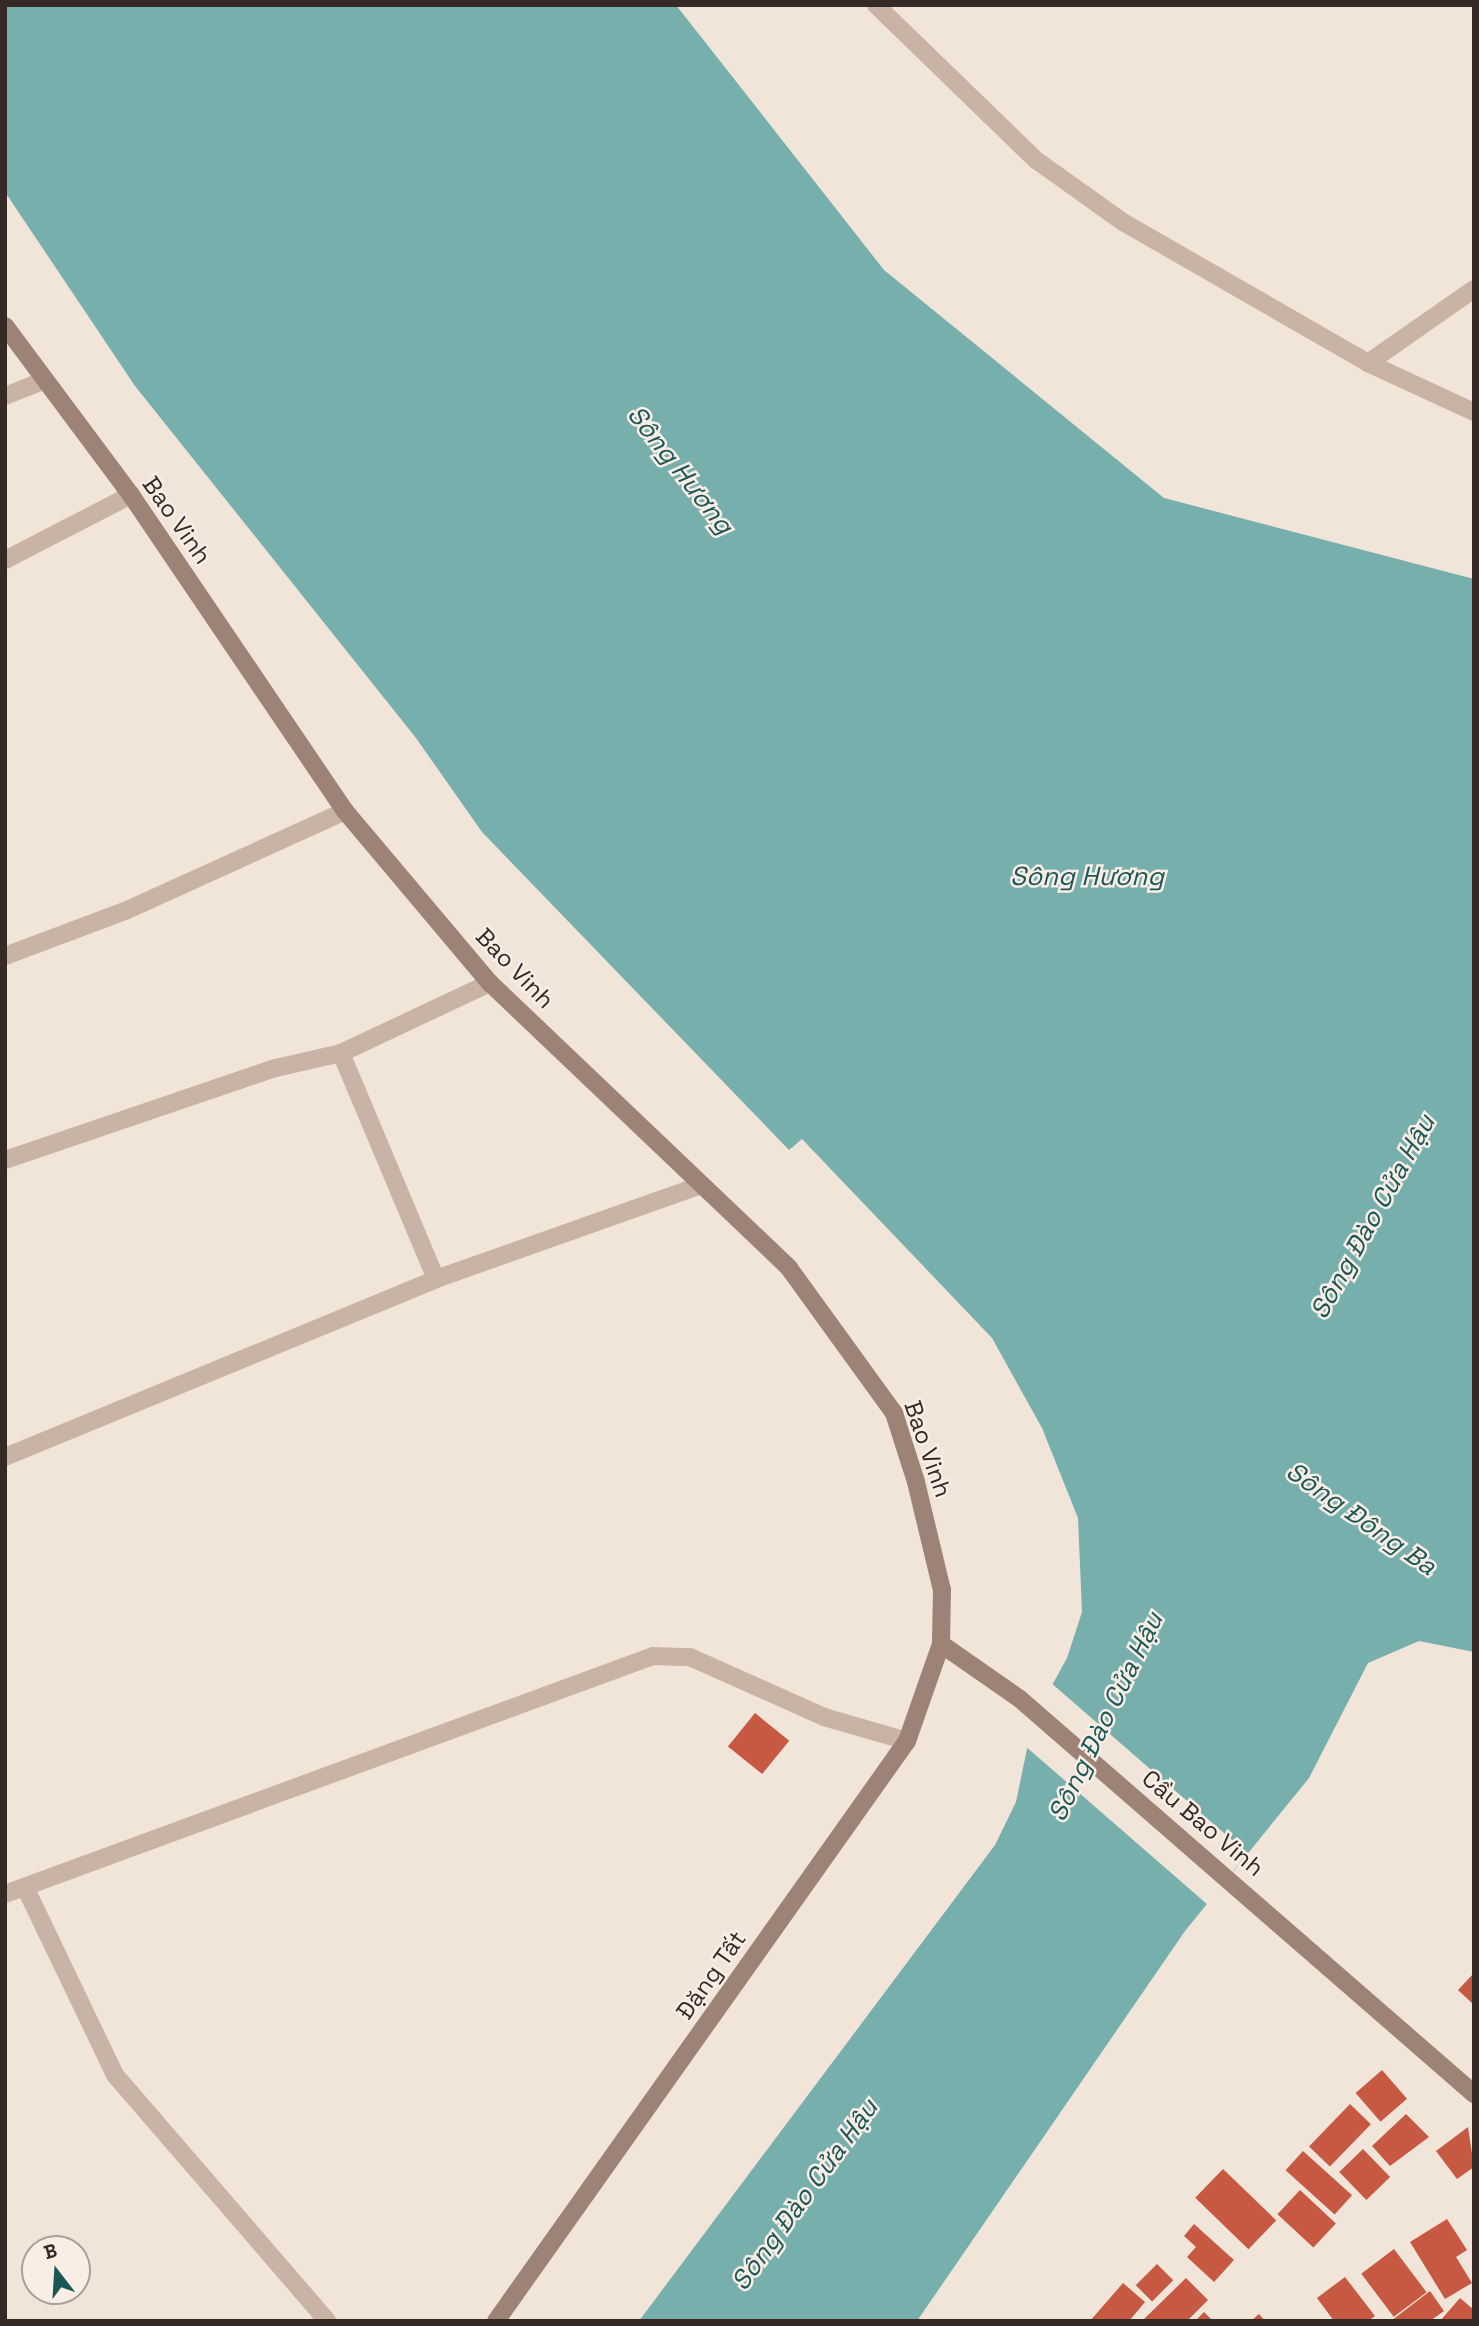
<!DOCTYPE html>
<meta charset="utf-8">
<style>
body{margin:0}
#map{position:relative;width:1479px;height:2326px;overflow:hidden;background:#f1e4d9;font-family:"Space Grotesk",sans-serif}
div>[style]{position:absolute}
.water>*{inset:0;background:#77afad}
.pier>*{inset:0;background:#f1e4d9}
.building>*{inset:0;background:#c75841;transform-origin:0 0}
.street>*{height:18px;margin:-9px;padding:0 9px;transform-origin:9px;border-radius:9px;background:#c9b3a5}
.secondary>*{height:18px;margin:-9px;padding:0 9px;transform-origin:9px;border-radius:9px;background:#9d8276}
span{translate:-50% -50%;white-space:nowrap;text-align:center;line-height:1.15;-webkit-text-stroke:5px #f9eee5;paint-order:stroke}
.street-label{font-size:24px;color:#352a26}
.water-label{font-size:26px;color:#1b5756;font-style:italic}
.frame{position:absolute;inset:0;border:7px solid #352a26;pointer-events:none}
.north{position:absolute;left:21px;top:2235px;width:70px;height:70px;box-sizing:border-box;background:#f9eee5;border:2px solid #aba099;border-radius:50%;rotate:343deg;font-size:19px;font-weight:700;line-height:28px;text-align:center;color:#352a26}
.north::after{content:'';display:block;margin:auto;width:24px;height:32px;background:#1b5756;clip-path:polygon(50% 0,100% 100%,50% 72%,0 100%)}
</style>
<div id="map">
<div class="water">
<i style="clip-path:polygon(5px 5px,676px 5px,884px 270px,1164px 498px,1474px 579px,1474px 1652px,1419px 1641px,1368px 1663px,1309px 1778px,1185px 1931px,917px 2321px,639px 2321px,995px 1845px,1016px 1802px,1033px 1720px,1067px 1658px,1082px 1612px,1078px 1518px,1042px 1428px,992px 1338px,802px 1139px,789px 1150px,482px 832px,416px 738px,135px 386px,5px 192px)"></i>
</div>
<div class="pier">
<i style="clip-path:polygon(1050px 1682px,1247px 1853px,1208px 1905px,1024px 1745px,1029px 1718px)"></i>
</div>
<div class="building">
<i style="left:755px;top:1713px;width:44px;height:43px;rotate:39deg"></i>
<i style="clip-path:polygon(1474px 1973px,1474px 2005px,1458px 1990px)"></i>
<i style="left:1382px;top:2070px;width:38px;height:35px;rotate:49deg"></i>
<i style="left:1350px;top:2104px;width:29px;height:59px;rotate:44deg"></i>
<i style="clip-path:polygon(1406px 2114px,1429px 2137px,1390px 2166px,1372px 2146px)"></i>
<i style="clip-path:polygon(1468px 2127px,1474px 2167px,1457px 2179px,1436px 2151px)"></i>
<i style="left:1363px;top:2149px;width:39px;height:33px;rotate:46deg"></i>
<i style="left:1303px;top:2151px;width:66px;height:26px;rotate:42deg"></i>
<i style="left:1223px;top:2169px;width:74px;height:40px;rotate:44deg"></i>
<i style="left:1300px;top:2190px;width:49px;height:33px;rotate:43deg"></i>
<i style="clip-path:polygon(1447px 2219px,1467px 2250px,1456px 2257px,1472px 2283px,1445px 2299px,1410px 2242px)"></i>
<i style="clip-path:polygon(1194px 2224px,1234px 2260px,1214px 2282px,1187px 2257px,1196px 2247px,1184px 2236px)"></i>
<i style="left:1394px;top:2249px;width:54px;height:41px;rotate:53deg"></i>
<i style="left:1157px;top:2264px;width:23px;height:30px;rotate:45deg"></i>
<i style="clip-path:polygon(1345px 2277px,1375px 2316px,1368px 2321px,1334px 2321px,1317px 2298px)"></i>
<i style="clip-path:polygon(1186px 2278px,1208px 2300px,1187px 2321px,1142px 2321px)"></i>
<i style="clip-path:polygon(1123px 2283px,1145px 2302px,1129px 2321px,1090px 2321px)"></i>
<i style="clip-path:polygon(1430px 2291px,1444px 2311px,1430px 2321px,1391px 2321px)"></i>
<i style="clip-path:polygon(1460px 2298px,1474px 2310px,1474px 2321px,1440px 2321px)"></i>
<i style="clip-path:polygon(1204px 2312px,1213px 2321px,1195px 2321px)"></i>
<i style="clip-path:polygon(1259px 2314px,1265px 2321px,1251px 2321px)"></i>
</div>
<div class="street">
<i style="left:876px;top:5px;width:223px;rotate:44.1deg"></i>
<i style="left:1036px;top:160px;width:107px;rotate:35.5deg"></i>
<i style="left:1123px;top:222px;width:283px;rotate:29.9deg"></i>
<i style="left:1368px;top:363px;width:117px;rotate:24.8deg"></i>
<i style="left:1368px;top:363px;width:129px;rotate:-34.9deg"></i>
<i style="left:5px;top:396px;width:43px;rotate:-21.8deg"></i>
<i style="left:5px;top:560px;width:142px;rotate:-27.3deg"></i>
<i style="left:5px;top:956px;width:128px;rotate:-20.6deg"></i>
<i style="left:125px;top:911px;width:242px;rotate:-24.4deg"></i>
<i style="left:341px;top:1053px;width:245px;rotate:67.2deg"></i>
<i style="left:5px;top:1160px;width:286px;rotate:-18.8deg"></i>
<i style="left:276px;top:1068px;width:67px;rotate:-13deg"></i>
<i style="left:341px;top:1053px;width:165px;rotate:-25.2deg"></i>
<i style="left:5px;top:1457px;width:466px;rotate:-22.4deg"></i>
<i style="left:436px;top:1279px;width:282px;rotate:-19.5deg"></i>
<i style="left:25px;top:1887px;width:208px;rotate:64.4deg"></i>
<i style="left:115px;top:2075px;width:325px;rotate:49.2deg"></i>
<i style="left:5px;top:1894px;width:690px;rotate:-20.17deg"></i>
<i style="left:653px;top:1656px;width:37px;rotate:2deg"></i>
<i style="left:690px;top:1657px;width:147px;rotate:24.1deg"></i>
<i style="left:824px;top:1717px;width:86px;rotate:16.1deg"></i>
</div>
<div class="secondary">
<i style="left:5px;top:326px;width:211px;rotate:53.3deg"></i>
<i style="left:131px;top:495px;width:382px;rotate:55.9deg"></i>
<i style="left:345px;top:811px;width:225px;rotate:49.9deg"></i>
<i style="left:490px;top:983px;width:413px;rotate:43.6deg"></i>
<i style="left:789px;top:1268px;width:179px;rotate:54.1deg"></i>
<i style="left:894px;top:1413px;width:72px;rotate:72.3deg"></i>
<i style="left:916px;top:1482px;width:111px;rotate:76.5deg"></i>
<i style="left:942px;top:1590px;width:54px;rotate:91.1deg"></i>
<i style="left:941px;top:1644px;width:103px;rotate:109.3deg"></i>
<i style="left:907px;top:1741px;width:711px;rotate:125.32deg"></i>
<i style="left:941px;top:1644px;width:96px;rotate:34.8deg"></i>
<i style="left:1020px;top:1699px;width:602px;rotate:41.02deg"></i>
</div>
<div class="street-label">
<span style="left:177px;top:520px;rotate:55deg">Bao Vinh</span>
<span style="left:515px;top:968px;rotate:46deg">Bao Vinh</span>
<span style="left:928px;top:1449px;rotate:71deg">Bao Vinh</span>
<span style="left:1203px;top:1823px;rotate:40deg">Cầu Bao Vinh</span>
<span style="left:711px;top:1975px;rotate:-55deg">Đặng Tất</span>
</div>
<div class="water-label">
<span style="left:680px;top:470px;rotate:52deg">Sông Hương</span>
<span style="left:1087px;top:877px">Sông Hương</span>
<span style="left:1373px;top:1217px;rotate:-61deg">Sông Đào Cửa Hậu</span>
<span style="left:1361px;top:1519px;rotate:35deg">Sông Đông Ba</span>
<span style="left:1106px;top:1717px;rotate:-64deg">Sông Đào Cửa Hậu</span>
<span style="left:805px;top:2195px;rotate:-54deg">Sông Đào Cửa Hậu</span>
</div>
<div class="frame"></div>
<div class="north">B</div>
</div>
